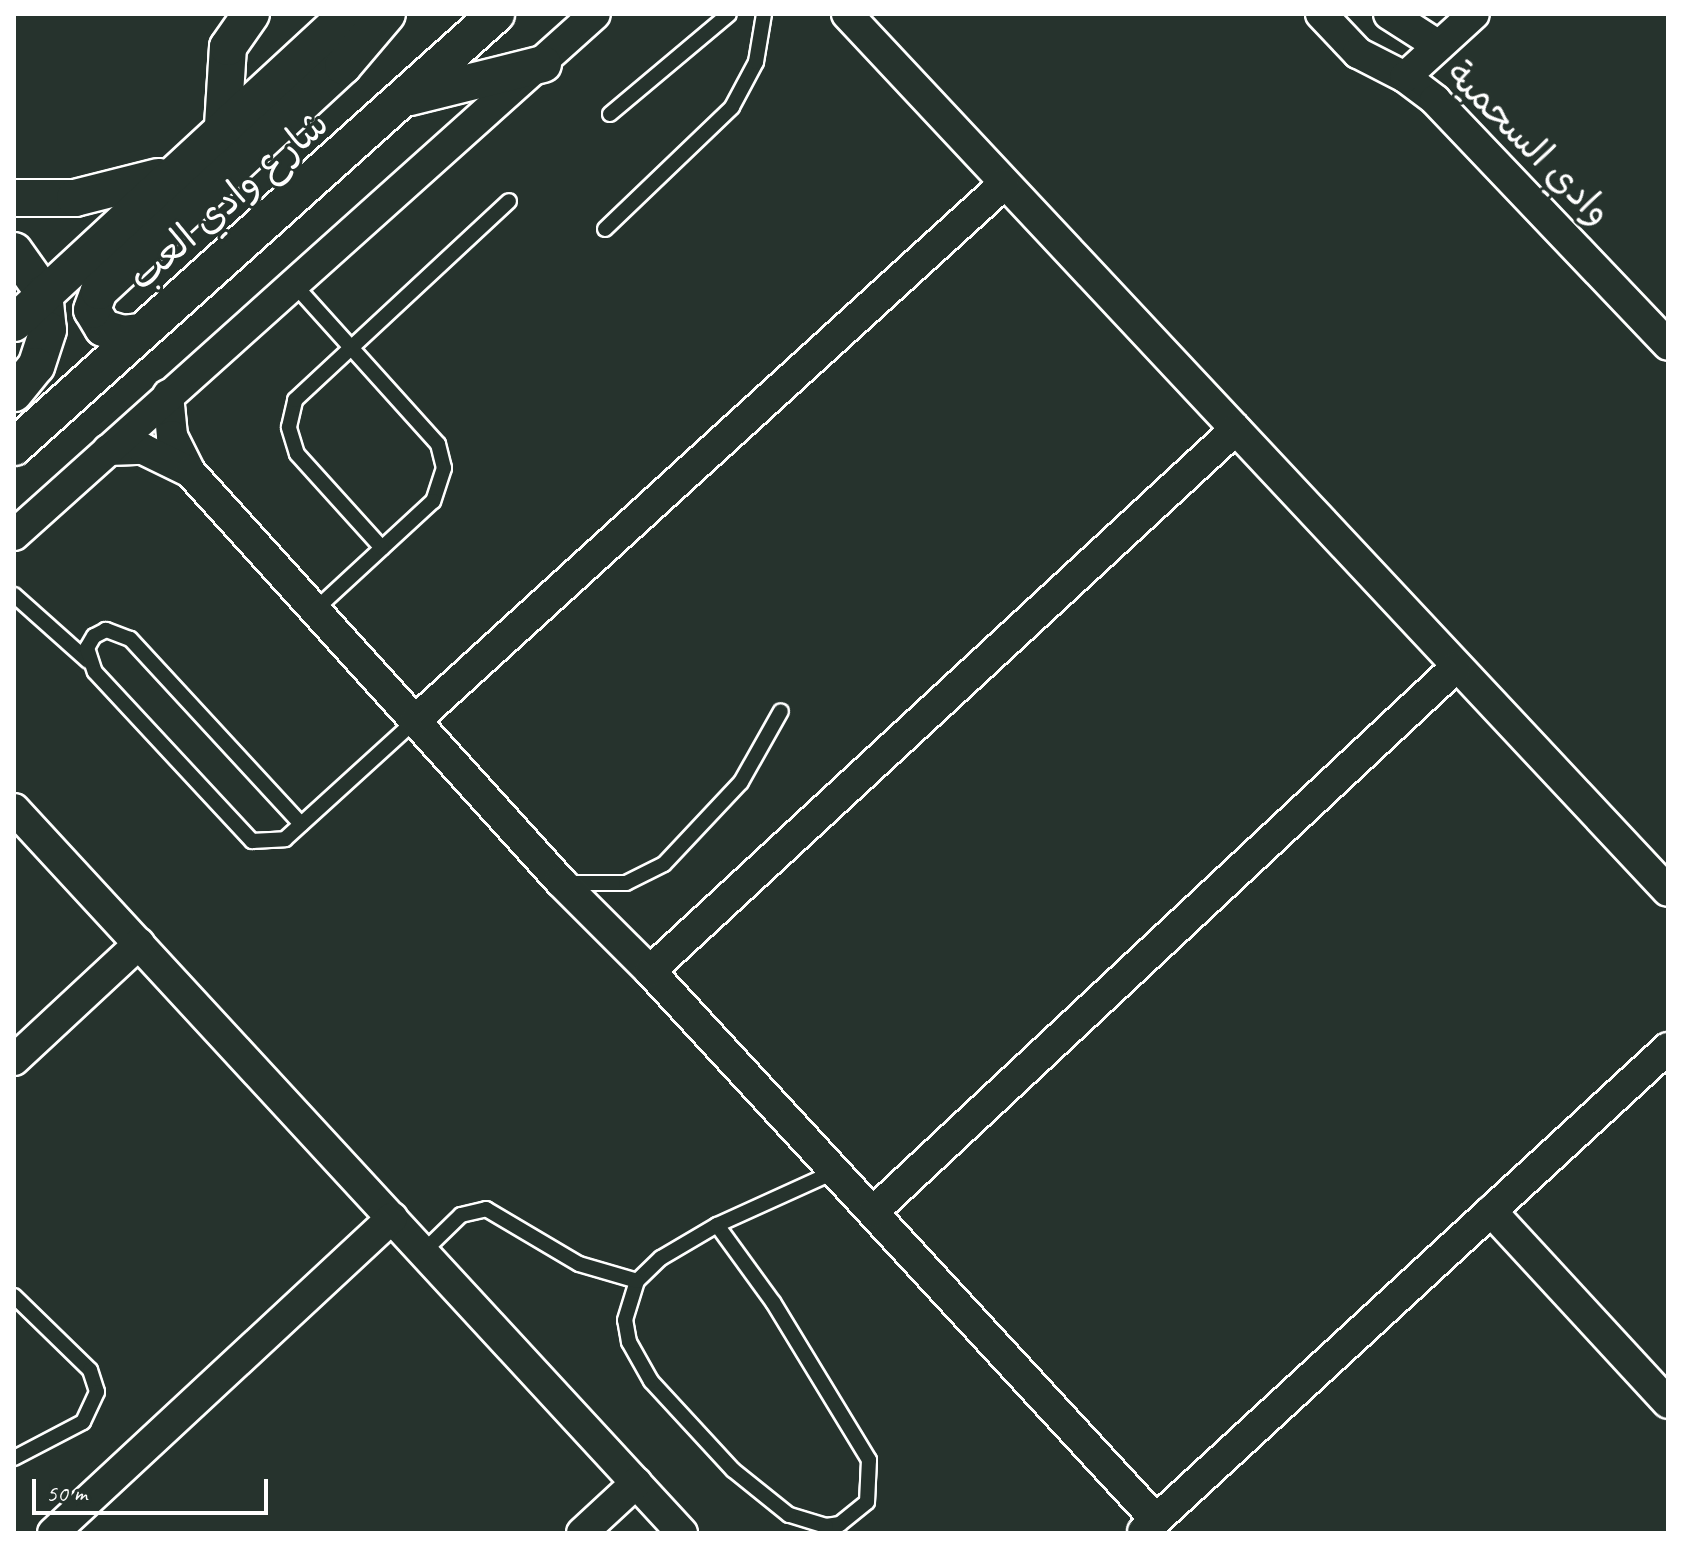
<!DOCTYPE html>
<meta charset="utf-8">
<style>
body{margin:0}
#map{position:relative;width:1682px;height:1547px;overflow:hidden;background:#26332d;font-family:Caveat,"Playpen Sans Arabic",sans-serif}
div>[style]{position:absolute}
.roads{filter:drop-shadow(2px 0 #fff) drop-shadow(-2px 0 #fff) drop-shadow(0 2px #fff) drop-shadow(0 -2px #fff)}
.service>*{height:14px;margin:-7px;padding:0 7px;transform-origin:7px;border-radius:7px;background:#26332d}
.minor>*{height:30px;margin:-15px;padding:0 15px;transform-origin:15px;border-radius:15px;background:#26332d}
.tertiary>*{height:36px;margin:-18px;padding:0 18px;transform-origin:18px;border-radius:18px;background:#26332d}
span{translate:-50% -50%;white-space:nowrap;text-align:center;line-height:1.15;-webkit-text-stroke:6px #26332d;paint-order:stroke}
.street-label{font-size:38px;color:#fff}
.frame{position:absolute;inset:0;border:16px solid #fff;pointer-events:none}
.scale{position:absolute;left:32px;top:1479px;width:236px;height:36px;box-sizing:border-box;border:4px solid #fff;border-top:0;padding-left:10px;font-size:24px;line-height:28px;white-space:nowrap;color:#fff;-webkit-text-stroke:6px #26332d;paint-order:stroke}
</style>
<div id="map">
<div class="roads">
<div class="service">
<i style="left:610px;top:114px;width:155px;rotate:-40deg"></i>
<i style="left:605px;top:229px;width:176px;rotate:-43.8deg"></i>
<i style="left:732px;top:107px;width:51px;rotate:-61.9deg"></i>
<i style="left:756px;top:62px;width:49px;rotate:-80.5deg"></i>
<i style="left:292px;top:282px;width:218px;rotate:48deg"></i>
<i style="left:438px;top:444px;width:25px;rotate:76deg"></i>
<i style="left:444px;top:468px;width:35px;rotate:108deg"></i>
<i style="left:433px;top:501px;width:159px;rotate:137.3deg"></i>
<i style="left:382px;top:548px;width:127px;rotate:-132.1deg"></i>
<i style="left:297px;top:454px;width:28px;rotate:-107deg"></i>
<i style="left:289px;top:427px;width:28px;rotate:-77deg"></i>
<i style="left:295px;top:400px;width:292px;rotate:-42.9deg"></i>
<i style="left:14px;top:595px;width:99px;rotate:41.7deg"></i>
<i style="left:301px;top:824px;width:252px;rotate:-132.7deg"></i>
<i style="left:130px;top:639px;width:26px;rotate:-159deg"></i>
<i style="left:106px;top:630px;width:13px;rotate:153deg"></i>
<i style="left:94px;top:636px;width:14px;rotate:120deg"></i>
<i style="left:87px;top:648px;width:25px;rotate:72deg"></i>
<i style="left:95px;top:672px;width:231px;rotate:47.1deg"></i>
<i style="left:252px;top:841px;width:33px;rotate:-3deg"></i>
<i style="left:285px;top:839px;width:178px;rotate:-42.3deg"></i>
<i style="left:565px;top:883px;width:61px"></i>
<i style="left:626px;top:883px;width:42px;rotate:-26.6deg"></i>
<i style="left:664px;top:864px;width:112px;rotate:-46.8deg"></i>
<i style="left:741px;top:782px;width:81px;rotate:-60.6deg"></i>
<i style="left:717px;top:1225px;width:95px;rotate:54deg"></i>
<i style="left:773px;top:1302px;width:185px;rotate:58.7deg"></i>
<i style="left:869px;top:1460px;width:42px;rotate:92.7deg"></i>
<i style="left:867px;top:1502px;width:35px;rotate:141deg"></i>
<i style="left:840px;top:1524px;width:14px;rotate:172deg"></i>
<i style="left:826px;top:1526px;width:39px;rotate:-163deg"></i>
<i style="left:789px;top:1515px;width:72px;rotate:-141.2deg"></i>
<i style="left:733px;top:1470px;width:121px;rotate:-132.7deg"></i>
<i style="left:651px;top:1381px;width:45px;rotate:-119.4deg"></i>
<i style="left:629px;top:1342px;width:22px;rotate:-100deg"></i>
<i style="left:625px;top:1320px;width:41px;rotate:-72.9deg"></i>
<i style="left:637px;top:1281px;width:33px;rotate:-44deg"></i>
<i style="left:661px;top:1258px;width:65px;rotate:-30.5deg"></i>
<i style="left:717px;top:1225px;width:131px;rotate:-24.4deg"></i>
<i style="left:423px;top:1252px;width:53px;rotate:-44.2deg"></i>
<i style="left:461px;top:1215px;width:26px;rotate:-13deg"></i>
<i style="left:486px;top:1209px;width:108px;rotate:30.6deg"></i>
<i style="left:579px;top:1264px;width:60px;rotate:16.3deg"></i>
<i style="left:14px;top:1296px;width:106px;rotate:44.2deg"></i>
<i style="left:90px;top:1370px;width:23px;rotate:72deg"></i>
<i style="left:97px;top:1392px;width:33px;rotate:115deg"></i>
<i style="left:83px;top:1422px;width:78px;rotate:152.4deg"></i>
</div>
<div class="minor">
<i style="left:847px;top:14px;width:1201px;rotate:46.89deg"></i>
<i style="left:1321px;top:14px;width:54px;rotate:46.5deg"></i>
<i style="left:1358px;top:53px;width:53px;rotate:27.1deg"></i>
<i style="left:1405px;top:77px;width:38px;rotate:37deg"></i>
<i style="left:1435px;top:100px;width:338px;rotate:46.4deg"></i>
<i style="left:1389px;top:14px;width:59px;rotate:32.6deg"></i>
<i style="left:1405px;top:77px;width:93px;rotate:-42.4deg"></i>
<i style="left:168px;top:395px;width:41px;rotate:84.4deg"></i>
<i style="left:172px;top:436px;width:40px;rotate:63.4deg"></i>
<i style="left:108px;top:450px;width:35px;rotate:-2deg"></i>
<i style="left:143px;top:449px;width:52px;rotate:26.1deg"></i>
<i style="left:190px;top:472px;width:553px;rotate:47.86deg"></i>
<i style="left:561px;top:882px;width:126px;rotate:45deg"></i>
<i style="left:650px;top:971px;width:747px;rotate:47.33deg"></i>
<i style="left:14px;top:535px;width:780px;rotate:-41.88deg"></i>
<i style="left:417px;top:719px;width:794px;rotate:-42.35deg"></i>
<i style="left:14px;top:809px;width:985px;rotate:47.3deg"></i>
<i style="left:650px;top:971px;width:798px;rotate:-42.77deg"></i>
<i style="left:14px;top:1060px;width:171px;rotate:-42.9deg"></i>
<i style="left:1491px;top:1211px;width:261px;rotate:47.3deg"></i>
<i style="left:873px;top:1212px;width:798px;rotate:-43.07deg"></i>
<i style="left:1143px;top:1532px;width:714px;rotate:-42.67deg"></i>
<i style="left:53px;top:1533px;width:463px;rotate:-42.9deg"></i>
<i style="left:582px;top:1533px;width:74px;rotate:-42.8deg"></i>
</div>
<div class="tertiary">
<i style="left:410px;top:97px;width:137px;rotate:-13.9deg"></i>
<i style="left:223px;top:126px;width:79px;rotate:-86.4deg"></i>
<i style="left:228px;top:47px;width:40px;rotate:-55.1deg"></i>
<i style="left:14px;top:198px;width:61px"></i>
<i style="left:75px;top:198px;width:86px;rotate:-14.2deg"></i>
<i style="left:14px;top:251px;width:52px;rotate:54.5deg"></i>
<i style="left:44px;top:293px;width:37px;rotate:84deg"></i>
<i style="left:48px;top:330px;width:38px;rotate:108deg"></i>
<i style="left:36px;top:366px;width:35px;rotate:129deg"></i>
<i style="left:14px;top:323px;width:455px;rotate:-42.8deg"></i>
<i style="left:141px;top:332px;width:18px;rotate:174deg"></i>
<i style="left:123px;top:334px;width:21px;rotate:-163deg"></i>
<i style="left:103px;top:328px;width:21px;rotate:-121deg"></i>
<i style="left:92px;top:310px;width:20px;rotate:-70deg"></i>
<i style="left:99px;top:291px;width:332px;rotate:-42.7deg"></i>
<i style="left:343px;top:66px;width:68px;rotate:-49.8deg"></i>
<i style="left:14px;top:447px;width:648px;rotate:-41.93deg"></i>
</div>
</div>
<div class="street-label">
<span style="left:1529px;top:143px;rotate:45deg">وادي السحمية</span>
<span style="left:228px;top:200px;rotate:-41deg">شارع وادي العب</span>
</div>
<div class="frame"></div>
<div class="scale">50 m</div>
</div>
